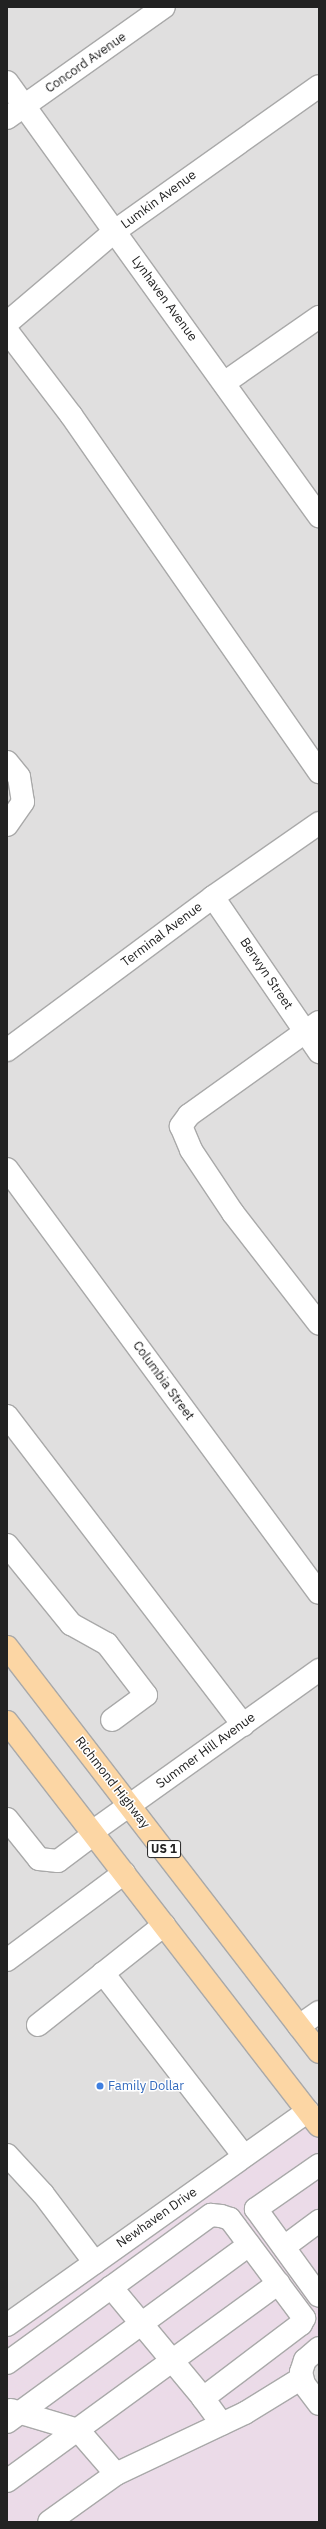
<!DOCTYPE html>
<style>
body{margin:0}
#map{position:relative;width:326px;height:2529px;overflow:hidden;background:#f2efe9;font-family:"IBM Plex Sans",sans-serif}
div>[style]{position:absolute}
.residential>*{inset:0;background:#e0dfdf;transform-origin:0 0}
.industrial>*{inset:0;background:#ebdbe8}
.roads{filter:drop-shadow(1px 0 #a9a9a9) drop-shadow(-1px 0 #a9a9a9) drop-shadow(0 1px #a9a9a9) drop-shadow(0 -1px #a9a9a9)}
.minor>*{height:22px;margin:-11px;padding:0 11px;transform-origin:11px;border-radius:11px;background:#fff}
.major>*{height:22px;margin:-11px;padding:0 11px;transform-origin:11px;border-radius:11px;background:#fcd6a4}
.dots>*{width:11px;height:11px;translate:-50% -50%;box-sizing:border-box;border:2px solid #fff;border-radius:50%}
span{translate:-50% -50%;white-space:nowrap;text-align:center;line-height:1.15;-webkit-text-stroke:3px #fff;paint-order:stroke}
.shield-label span{padding:1px 3px;background:#fff;border:1px solid;border-radius:3px;-webkit-text-stroke-width:0}
.shield-label{font-size:12px;color:#222;font-weight:700}
.street-label{font-size:13px;color:#222}
.shop-label{font-size:13px;color:#366cbe}
.left{translate:0 -50%;text-align:left}
.frame{position:absolute;inset:0;border:8px solid #222;pointer-events:none}
</style>
<div id="map">
<div class="residential">
<i style="left:7px;top:7px;width:312px;height:2515px"></i>
</div>
<div class="industrial">
<i style="clip-path:polygon(308px 2111px,319px 2126px,319px 2348px,305px 2360px,319px 2404px,319px 2522px,7px 2522px,7px 2325px)"></i>
</div>
<div class="roads">
<div class="minor">
<i style="left:7px;top:82px;width:535px;rotate:54.29deg"></i>
<i style="left:7px;top:118px;width:192px;rotate:-35.3deg"></i>
<i style="left:7px;top:323px;width:142px;rotate:-40.4deg"></i>
<i style="left:115px;top:231px;width:250px;rotate:-35.4deg"></i>
<i style="left:7px;top:331px;width:106px;rotate:52.7deg"></i>
<i style="left:71px;top:415px;width:435px;rotate:55.2deg"></i>
<i style="left:224px;top:383px;width:116px;rotate:-34.8deg"></i>
<i style="left:7px;top:762px;width:19px;rotate:51deg"></i>
<i style="left:19px;top:777px;width:25px;rotate:81deg"></i>
<i style="left:23px;top:802px;width:28px;rotate:125deg"></i>
<i style="left:213px;top:897px;width:188px;rotate:55.6deg"></i>
<i style="left:319px;top:1022px;width:160px;rotate:144.4deg"></i>
<i style="left:189px;top:1115px;width:14px;rotate:126deg"></i>
<i style="left:181px;top:1126px;width:26px;rotate:67deg"></i>
<i style="left:191px;top:1150px;width:76px;rotate:56.3deg"></i>
<i style="left:233px;top:1213px;width:140px;rotate:52.2deg"></i>
<i style="left:7px;top:1050px;width:257px;rotate:-36.6deg"></i>
<i style="left:213px;top:897px;width:129px;rotate:-34.9deg"></i>
<i style="left:7px;top:1169px;width:526px;rotate:53.65deg"></i>
<i style="left:7px;top:1416px;width:389px;rotate:52.6deg"></i>
<i style="left:7px;top:1545px;width:102px;rotate:51deg"></i>
<i style="left:71px;top:1624px;width:41px;rotate:29.1deg"></i>
<i style="left:107px;top:1644px;width:64px;rotate:52.6deg"></i>
<i style="left:146px;top:1695px;width:42px;rotate:143.7deg"></i>
<i style="left:7px;top:1819px;width:51px;rotate:51.3deg"></i>
<i style="left:39px;top:1859px;width:19px;rotate:6deg"></i>
<i style="left:58px;top:1861px;width:45px;rotate:-36.9deg"></i>
<i style="left:92px;top:1832px;width:279px;rotate:-35.5deg"></i>
<i style="left:7px;top:1960px;width:146px;rotate:-36.6deg"></i>
<i style="left:103px;top:1973px;width:231px;rotate:52.4deg"></i>
<i style="left:38px;top:2025px;width:161px;rotate:-38.4deg"></i>
<i style="left:299px;top:2026px;width:24px;rotate:-35deg"></i>
<i style="left:7px;top:2155px;width:53px;rotate:47.3deg"></i>
<i style="left:43px;top:2194px;width:86px;rotate:53deg"></i>
<i style="left:319px;top:2165px;width:77px;rotate:145.1deg"></i>
<i style="left:256px;top:2209px;width:107px;rotate:54.1deg"></i>
<i style="left:284px;top:2247px;width:44px;rotate:-36.6deg"></i>
<i style="left:111px;top:2287px;width:144px;rotate:50.3deg"></i>
<i style="left:7px;top:2325px;width:369px;rotate:-35.4deg"></i>
<i style="left:319px;top:2348px;width:18px;rotate:139deg"></i>
<i style="left:305px;top:2360px;width:13px;rotate:108deg"></i>
<i style="left:301px;top:2372px;width:12px;rotate:76deg"></i>
<i style="left:304px;top:2384px;width:25px;rotate:53deg"></i>
<i style="left:7px;top:2363px;width:252px;rotate:-36deg"></i>
<i style="left:211px;top:2215px;width:10px;rotate:6deg"></i>
<i style="left:221px;top:2216px;width:9px;rotate:18deg"></i>
<i style="left:230px;top:2219px;width:124px;rotate:53.2deg"></i>
<i style="left:304px;top:2318px;width:7px;rotate:117deg"></i>
<i style="left:301px;top:2324px;width:123px;rotate:142.9deg"></i>
<i style="left:203px;top:2398px;width:32px;rotate:54deg"></i>
<i style="left:11px;top:2410px;width:70px;rotate:16.6deg"></i>
<i style="left:78px;top:2430px;width:58px;rotate:49.2deg"></i>
<i style="left:116px;top:2474px;width:82px;rotate:144.4deg"></i>
<i style="left:7px;top:2422px;width:300px;rotate:-36.2deg"></i>
<i style="left:116px;top:2474px;width:143px;rotate:-25.3deg"></i>
<i style="left:245px;top:2413px;width:67px;rotate:-31.6deg"></i>
<i style="left:7px;top:2481px;width:336px;rotate:-36.1deg"></i>
</div>
<div class="major">
<i style="left:7px;top:1647px;width:511px;rotate:52.39deg"></i>
<i style="left:7px;top:1722px;width:510px;rotate:52.32deg"></i>
</div>
</div>
<div class="dots">
<i style="left:100px;top:2086px;background:#3f7fe0"></i>
</div>
<div class="shield-label">
<span style="left:164px;top:1849px">US 1</span>
</div>
<div class="street-label">
<span style="left:86px;top:63px;rotate:-35deg">Concord Avenue</span>
<span style="left:159px;top:200px;rotate:-36deg">Lumkin Avenue</span>
<span style="left:164px;top:299px;rotate:54deg">Lynhaven Avenue</span>
<span style="left:162px;top:935px;rotate:-37deg">Terminal Avenue</span>
<span style="left:266px;top:974px;rotate:56deg">Berwyn Street</span>
<span style="left:163px;top:1381px;rotate:54deg">Columbia Street</span>
<span style="left:206px;top:1751px;rotate:-36deg">Summer Hill Avenue</span>
<span style="left:112px;top:1783px;rotate:52deg">Richmond Highway</span>
<span style="left:157px;top:2218px;rotate:-35deg">Newhaven Drive</span>
</div>
<div class="shop-label">
<span class="left" style="left:108px;top:2086px">Family Dollar</span>
</div>
<div class="frame"></div>
</div>
